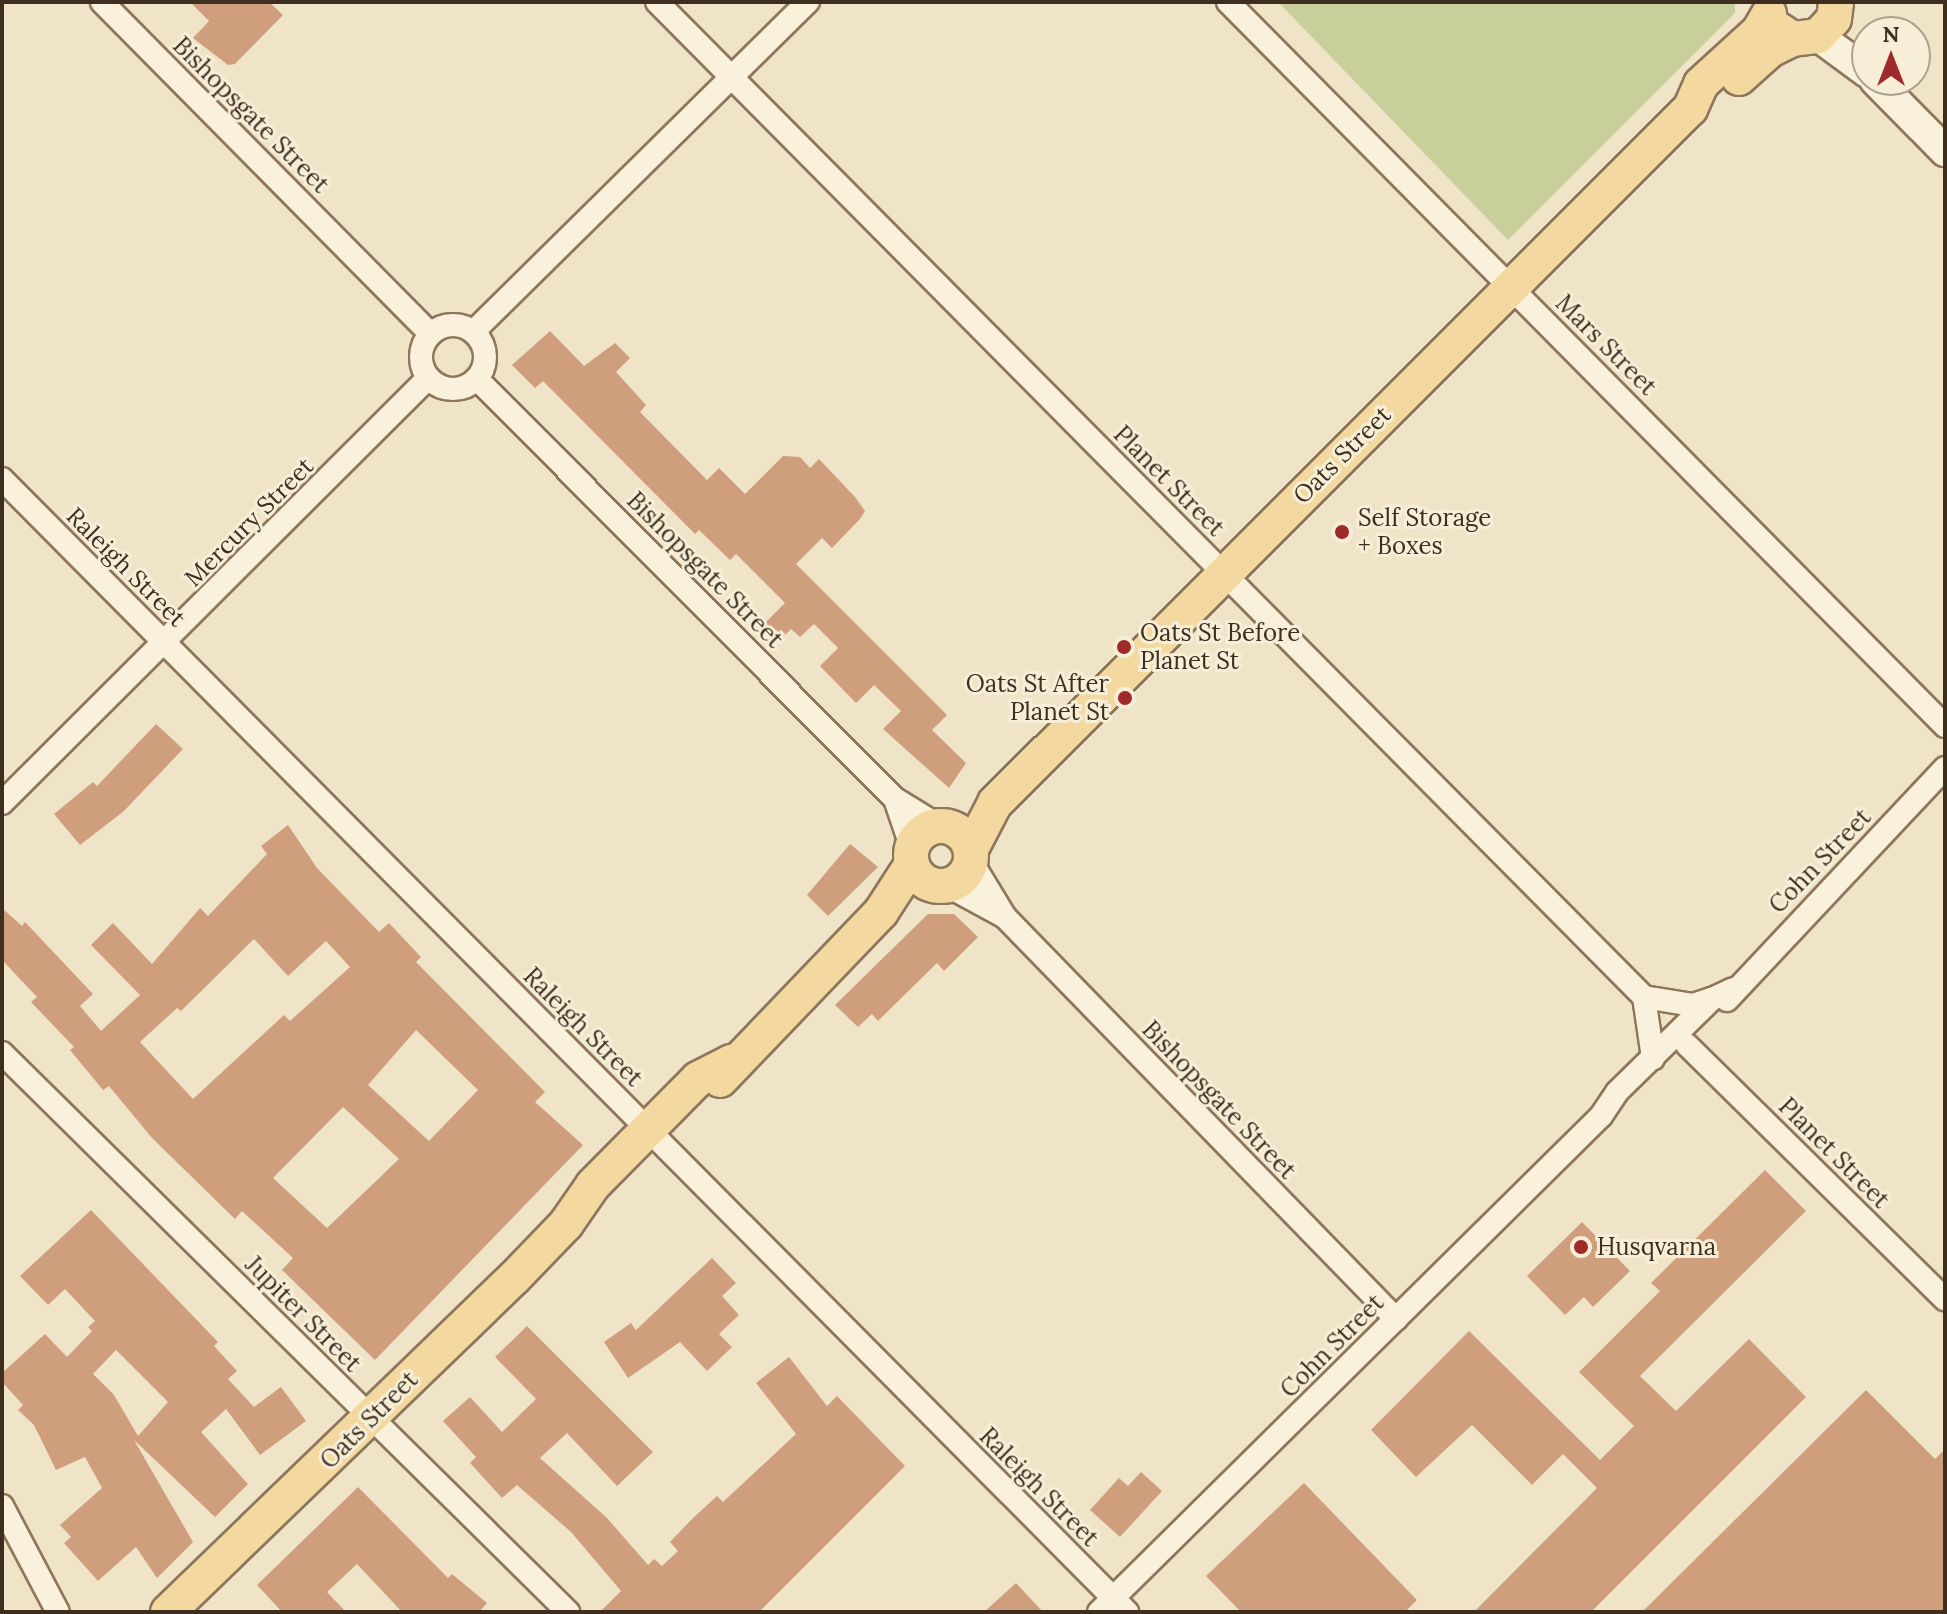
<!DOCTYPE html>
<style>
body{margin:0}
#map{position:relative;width:1947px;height:1614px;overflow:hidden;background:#f0e4c8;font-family:Lora,serif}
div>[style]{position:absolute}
.green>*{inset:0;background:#c9cf9b}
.building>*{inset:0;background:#cf9f7d}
.roads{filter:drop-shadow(2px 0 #8d765c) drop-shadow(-2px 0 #8d765c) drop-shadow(0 2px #8d765c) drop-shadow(0 -2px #8d765c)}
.street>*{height:22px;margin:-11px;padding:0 11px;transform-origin:11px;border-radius:11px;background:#faf1dc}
.street>.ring{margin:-11px;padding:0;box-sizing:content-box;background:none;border:22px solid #faf1dc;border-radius:50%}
.secondary>*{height:30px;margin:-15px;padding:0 15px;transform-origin:15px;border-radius:15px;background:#faf1dc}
.primary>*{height:34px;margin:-17px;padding:0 17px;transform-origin:17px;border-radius:17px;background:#f3d9a0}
.primary>.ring{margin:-17px;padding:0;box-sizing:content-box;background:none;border:34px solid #f3d9a0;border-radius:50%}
.dots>*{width:22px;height:22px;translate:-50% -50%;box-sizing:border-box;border:4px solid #f7eed8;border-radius:50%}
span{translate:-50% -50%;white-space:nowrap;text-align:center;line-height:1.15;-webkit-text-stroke:6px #f7eed8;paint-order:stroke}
.street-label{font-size:24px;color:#3d2e20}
.poi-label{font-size:24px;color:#3d2e20}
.left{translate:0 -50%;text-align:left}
.right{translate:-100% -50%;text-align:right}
.frame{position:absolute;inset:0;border:4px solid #3d2e20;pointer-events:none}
.north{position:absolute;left:1851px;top:16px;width:80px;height:80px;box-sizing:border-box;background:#f7eed8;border:2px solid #ada18e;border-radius:50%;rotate:0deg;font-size:22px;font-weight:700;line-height:32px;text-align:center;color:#3d2e20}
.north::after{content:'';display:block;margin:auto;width:28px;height:36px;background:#9e2a2b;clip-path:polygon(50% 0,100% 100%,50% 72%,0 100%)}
</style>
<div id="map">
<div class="green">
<i style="clip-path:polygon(1278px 2px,1735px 2px,1735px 13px,1508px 240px)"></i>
</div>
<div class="building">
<i style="clip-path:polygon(190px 2px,269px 2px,283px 15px,235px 64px,228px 65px,193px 38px,209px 21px)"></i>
<i style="clip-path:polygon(550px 331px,584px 366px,615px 343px,630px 358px,616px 372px,646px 405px,640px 412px,707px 480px,719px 468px,745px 494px,783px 456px,800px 457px,810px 468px,819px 459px,855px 497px,865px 511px,860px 519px,832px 548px,822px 538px,796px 564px,947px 715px,932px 730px,966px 763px,949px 788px,883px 729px,901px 711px,874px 685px,856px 703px,820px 666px,838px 648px,814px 624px,800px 637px,791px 629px,779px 641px,763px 625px,785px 603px,736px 554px,730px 560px,699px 530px,695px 534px,543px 381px,535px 388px,512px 365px)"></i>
<i style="clip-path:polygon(156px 724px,183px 749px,124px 811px,80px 845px,54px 814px,93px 782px,97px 786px)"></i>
<i style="clip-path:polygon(evenodd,288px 825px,317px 868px,379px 932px,389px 923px,421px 957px,416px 962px,545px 1092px,535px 1102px,583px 1145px,375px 1360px,282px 1270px,293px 1258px,242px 1211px,235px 1219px,152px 1138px,109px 1086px,103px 1090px,70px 1050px,74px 1047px,31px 1002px,37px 997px,2px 960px,2px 908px,22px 926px,25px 922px,93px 994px,80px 1006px,101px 1031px,140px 995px,91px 945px,113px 923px,152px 964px,200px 908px,208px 916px,267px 854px,261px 846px,288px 825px,254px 939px,288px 976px,326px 941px,350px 967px,290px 1021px,284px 1015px,193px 1099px,140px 1042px,177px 1008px,181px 1011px,254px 939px,288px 825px,416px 1030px,478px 1090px,429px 1141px,368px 1085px,416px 1030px,288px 825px,343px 1107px,399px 1159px,327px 1228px,273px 1178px,343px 1107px)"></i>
<i style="clip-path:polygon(850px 844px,878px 867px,828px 916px,807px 895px)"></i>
<i style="clip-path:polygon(928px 914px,954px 914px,978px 937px,944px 971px,937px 963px,878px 1021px,872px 1014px,858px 1027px,835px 1005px)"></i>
<i style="clip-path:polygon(1765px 1170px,1806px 1211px,1640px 1376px,1676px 1411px,1749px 1339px,1806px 1397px,1591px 1612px,1474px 1612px,1597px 1488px,1563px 1454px,1532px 1485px,1472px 1425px,1416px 1477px,1371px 1430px,1469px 1331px,1600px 1460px,1634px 1426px,1579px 1372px,1660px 1291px,1651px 1283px)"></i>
<i style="clip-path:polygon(evenodd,91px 1210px,218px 1342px,214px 1346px,237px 1371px,228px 1379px,254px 1407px,281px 1387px,306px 1421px,260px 1455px,226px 1409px,201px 1432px,248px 1484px,215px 1517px,134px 1440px,193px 1542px,157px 1578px,136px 1547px,98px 1581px,64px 1543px,71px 1537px,60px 1525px,102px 1488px,85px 1457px,56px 1470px,34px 1425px,18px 1410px,23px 1405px,2px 1382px,2px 1373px,45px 1334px,67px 1357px,92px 1331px,88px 1327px,95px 1321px,65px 1289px,48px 1305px,20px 1276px,91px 1210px,116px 1350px,168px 1402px,138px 1436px,114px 1395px,93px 1374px,116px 1350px)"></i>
<i style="clip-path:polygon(1582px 1222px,1630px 1271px,1593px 1307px,1584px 1297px,1565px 1315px,1527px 1276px)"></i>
<i style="clip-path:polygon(712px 1258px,736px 1283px,722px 1296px,739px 1315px,719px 1334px,732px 1347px,707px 1371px,680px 1342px,628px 1378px,604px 1342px,631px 1323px,636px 1330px)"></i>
<i style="clip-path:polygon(527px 1326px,653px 1452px,617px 1486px,567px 1433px,540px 1458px,607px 1518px,648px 1565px,654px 1559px,662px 1566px,678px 1551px,670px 1542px,692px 1519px,717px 1496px,723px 1502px,796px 1434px,756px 1383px,789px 1357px,827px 1406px,837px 1396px,905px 1466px,759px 1612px,600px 1612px,621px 1591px,571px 1532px,517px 1485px,502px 1498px,470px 1463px,476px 1457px,443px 1421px,470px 1397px,502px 1432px,536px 1399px,495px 1357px)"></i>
<i style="clip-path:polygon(1866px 1390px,1935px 1459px,1945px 1449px,1945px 1612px,1642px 1612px)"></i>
<i style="clip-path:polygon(1141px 1472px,1162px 1491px,1120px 1537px,1090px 1510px,1119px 1478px,1128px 1486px)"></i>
<i style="clip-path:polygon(1304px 1483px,1417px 1600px,1405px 1612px,1241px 1612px,1206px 1576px)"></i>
<i style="clip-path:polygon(358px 1487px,448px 1578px,452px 1574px,487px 1603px,479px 1612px,402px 1612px,357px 1564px,327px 1592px,346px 1612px,282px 1612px,257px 1585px)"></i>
<i style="clip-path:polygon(1016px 1583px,1043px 1612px,984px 1612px)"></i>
</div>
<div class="roads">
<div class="street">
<i style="left:102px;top:2px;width:467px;rotate:45.3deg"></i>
<i style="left:657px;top:2px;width:1401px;rotate:45.23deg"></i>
<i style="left:1644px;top:997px;width:62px;rotate:81.6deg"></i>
<i style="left:1228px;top:2px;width:1019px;rotate:45.28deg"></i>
<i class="ring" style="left:421px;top:325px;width:42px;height:42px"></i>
<i style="left:474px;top:331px;width:469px;rotate:-44.6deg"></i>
<i style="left:477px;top:379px;width:593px;rotate:45.14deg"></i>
<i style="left:895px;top:799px;width:52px;rotate:31.5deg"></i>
<i style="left:2px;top:479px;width:1597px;rotate:45.2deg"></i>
<i style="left:895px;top:799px;width:53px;rotate:71.2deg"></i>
<i style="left:2px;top:803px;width:602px;rotate:-44.93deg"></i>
<i style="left:971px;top:861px;width:66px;rotate:58.7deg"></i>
<i style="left:948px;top:886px;width:65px;rotate:28.5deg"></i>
<i style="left:1005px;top:917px;width:561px;rotate:45.79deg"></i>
<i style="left:1644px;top:997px;width:50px;rotate:9.3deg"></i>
<i style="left:1693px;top:1005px;width:20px;rotate:-18deg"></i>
<i style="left:1727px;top:1000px;width:318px;rotate:-46.8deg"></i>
<i style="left:1687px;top:1045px;width:362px;rotate:44.6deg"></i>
<i style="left:2px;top:1053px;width:796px;rotate:44.64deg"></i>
<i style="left:2px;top:1506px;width:120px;rotate:62.2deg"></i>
<i style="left:1099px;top:1612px;width:706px;rotate:-44.66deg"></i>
<i style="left:1601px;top:1116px;width:29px;rotate:-56deg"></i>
<i style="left:1617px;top:1092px;width:133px;rotate:-44.4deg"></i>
<i style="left:1712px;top:999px;width:23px;rotate:-25deg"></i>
</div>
<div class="secondary">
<i style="left:1818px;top:36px;width:61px;rotate:36.3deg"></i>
<i style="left:1875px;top:80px;width:100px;rotate:45.4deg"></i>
</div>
<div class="primary">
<i style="left:1776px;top:28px;width:20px;rotate:33deg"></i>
<i style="left:1793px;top:39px;width:25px;rotate:-7deg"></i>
<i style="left:1818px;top:36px;width:23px;rotate:-47deg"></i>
<i style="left:1834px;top:19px;width:17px;rotate:-83deg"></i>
<i style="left:1739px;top:78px;width:42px;rotate:-42.1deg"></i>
<i style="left:1770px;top:50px;width:25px;rotate:-26deg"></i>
<i class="ring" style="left:911px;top:826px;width:26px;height:26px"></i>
<i style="left:971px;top:849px;width:52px;rotate:-62.4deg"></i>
<i style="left:995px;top:803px;width:982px;rotate:-44.96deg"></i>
<i style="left:1690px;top:109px;width:27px;rotate:-66deg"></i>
<i style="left:1701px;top:84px;width:79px;rotate:-42.4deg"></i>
<i style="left:1759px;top:31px;width:20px;rotate:-60deg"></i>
<i style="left:720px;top:1080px;width:233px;rotate:-46.2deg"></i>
<i style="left:881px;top:912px;width:57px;rotate:-57.1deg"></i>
<i style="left:168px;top:1612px;width:481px;rotate:-44deg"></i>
<i style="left:514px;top:1278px;width:75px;rotate:-46.1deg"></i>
<i style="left:566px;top:1224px;width:47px;rotate:-55.3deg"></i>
<i style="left:593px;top:1185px;width:149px;rotate:-45.3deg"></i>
<i style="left:698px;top:1079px;width:38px;rotate:-27deg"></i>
</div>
</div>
<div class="dots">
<i style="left:1342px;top:532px;background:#9e2a2b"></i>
<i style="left:1124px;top:647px;background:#9e2a2b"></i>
<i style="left:1125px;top:698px;background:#9e2a2b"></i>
<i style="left:1581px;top:1247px;background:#9e2a2b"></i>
</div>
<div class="street-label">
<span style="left:251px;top:115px;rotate:45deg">Bishopsgate Street</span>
<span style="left:1606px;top:345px;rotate:45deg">Mars Street</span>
<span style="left:1342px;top:455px;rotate:-45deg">Oats Street</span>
<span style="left:1169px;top:481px;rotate:45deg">Planet Street</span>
<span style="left:249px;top:522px;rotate:-45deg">Mercury Street</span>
<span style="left:126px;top:567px;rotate:45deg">Raleigh Street</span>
<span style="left:705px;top:570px;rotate:45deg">Bishopsgate Street</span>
<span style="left:1820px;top:861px;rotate:-46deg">Cohn Street</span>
<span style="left:583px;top:1027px;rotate:45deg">Raleigh Street</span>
<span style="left:1219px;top:1100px;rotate:46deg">Bishopsgate Street</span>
<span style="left:1834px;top:1153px;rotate:45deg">Planet Street</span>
<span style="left:303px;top:1314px;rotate:45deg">Jupiter Street</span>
<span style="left:1332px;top:1346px;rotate:-45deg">Cohn Street</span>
<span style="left:369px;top:1420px;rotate:-45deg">Oats Street</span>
<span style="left:1039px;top:1487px;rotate:45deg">Raleigh Street</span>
</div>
<div class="poi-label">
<span class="left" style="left:1358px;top:532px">Self Storage<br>+ Boxes</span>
<span class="left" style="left:1140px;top:647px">Oats St Before<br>Planet St</span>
<span class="right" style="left:1109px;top:698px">Oats St After<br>Planet St</span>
<span class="left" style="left:1597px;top:1247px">Husqvarna</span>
</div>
<div class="frame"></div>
<div class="north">N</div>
</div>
